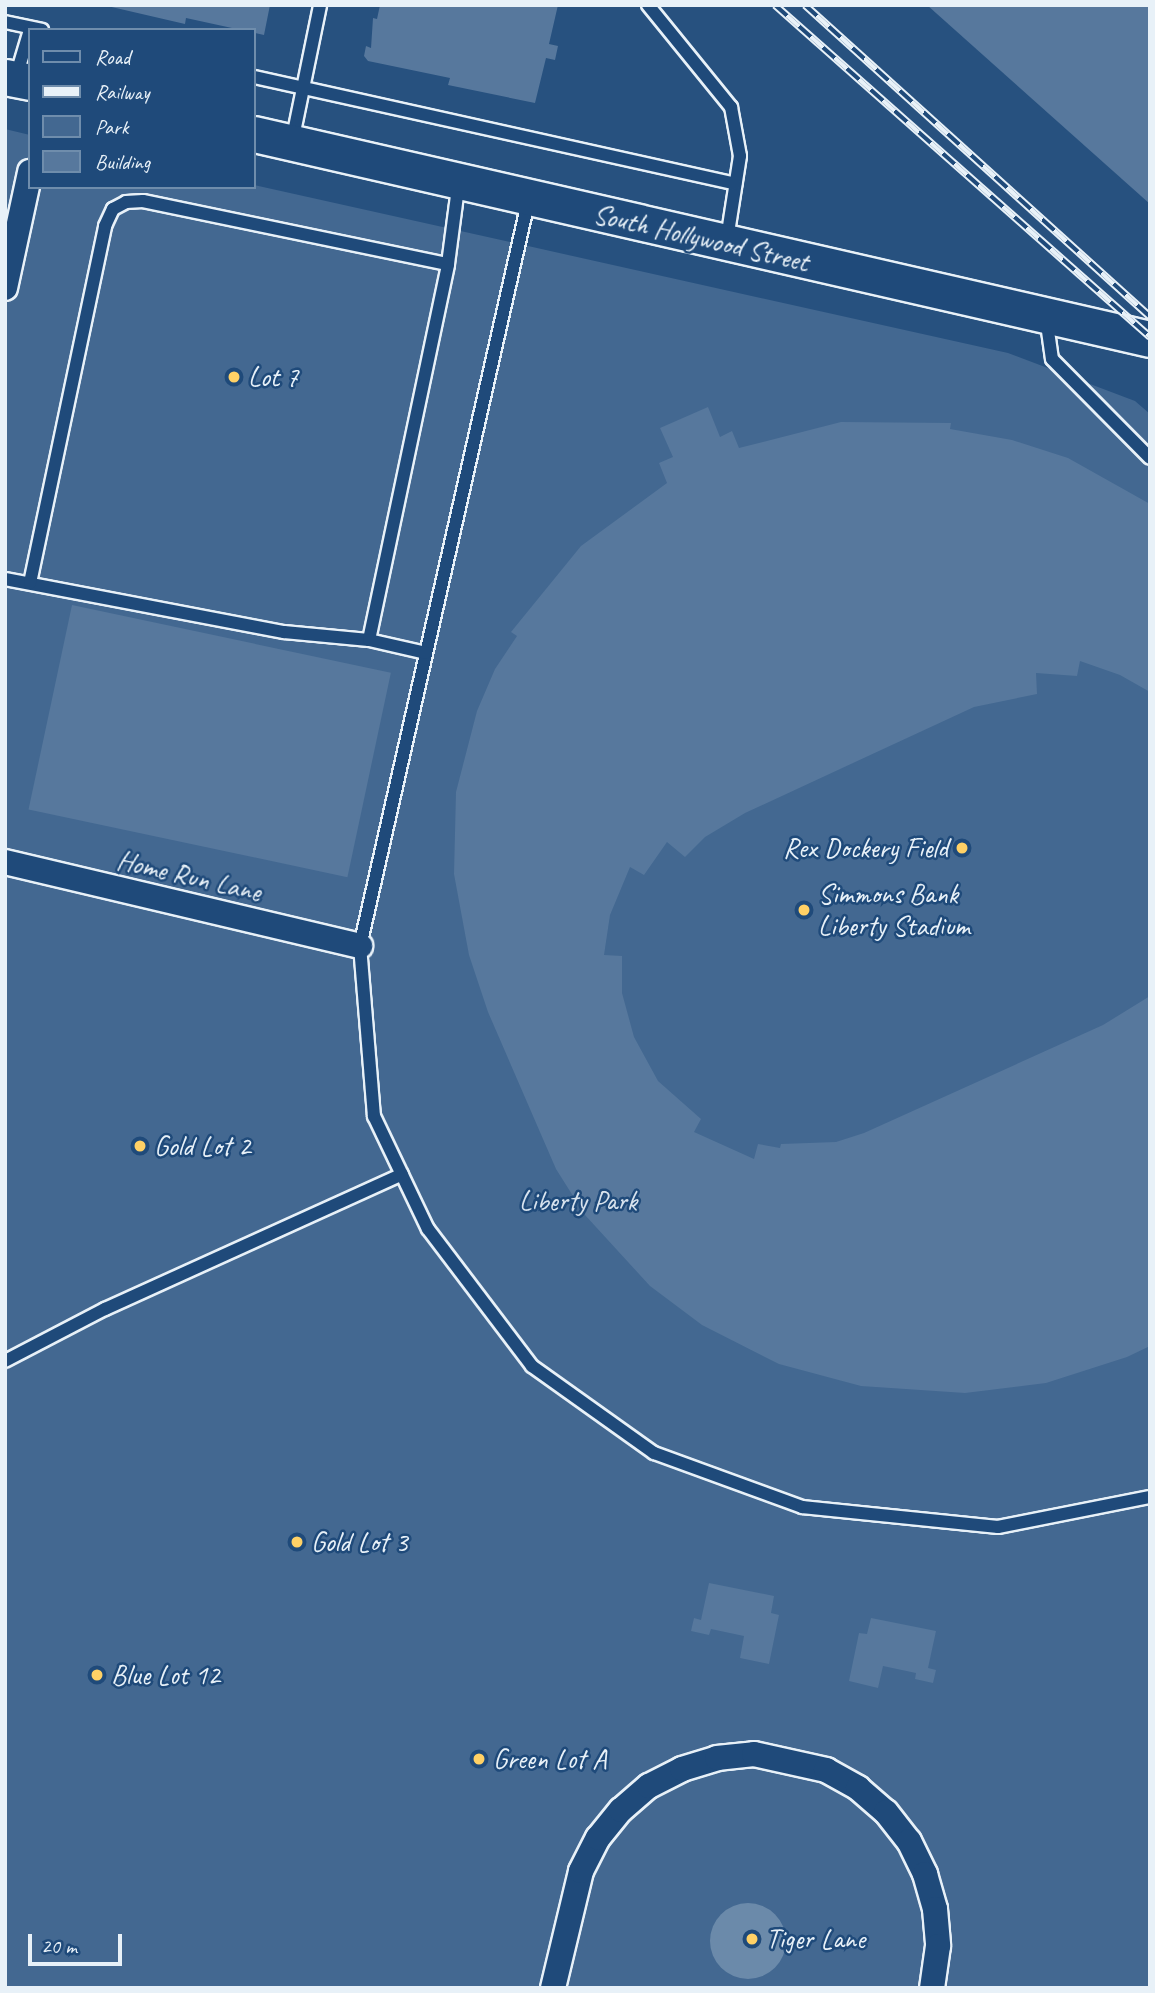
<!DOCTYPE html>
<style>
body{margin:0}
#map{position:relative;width:1155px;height:1993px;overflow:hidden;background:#27517f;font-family:Caveat,sans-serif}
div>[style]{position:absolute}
.green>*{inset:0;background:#436891}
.water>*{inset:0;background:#6b8aaa}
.round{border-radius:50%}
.building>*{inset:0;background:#57789d;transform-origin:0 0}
.roads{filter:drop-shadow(2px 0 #e8f1f8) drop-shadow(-2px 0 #e8f1f8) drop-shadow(0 2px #e8f1f8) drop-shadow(0 -2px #e8f1f8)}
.service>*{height:12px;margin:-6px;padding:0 6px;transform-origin:6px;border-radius:6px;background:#1f4a7a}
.minor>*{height:24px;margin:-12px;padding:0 12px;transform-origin:12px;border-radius:12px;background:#1f4a7a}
.secondary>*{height:35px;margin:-17.5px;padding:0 17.5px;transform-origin:17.5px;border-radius:17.5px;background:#1f4a7a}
.rail>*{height:8px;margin-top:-4px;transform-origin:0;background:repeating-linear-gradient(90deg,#1f4a7a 0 16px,#e8f1f8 0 32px);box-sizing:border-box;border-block:2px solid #e8f1f8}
.dots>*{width:19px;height:19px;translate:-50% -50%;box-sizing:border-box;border:4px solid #1f4a7a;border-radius:50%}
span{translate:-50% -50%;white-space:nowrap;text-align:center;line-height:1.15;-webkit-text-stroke:5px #1f4a7a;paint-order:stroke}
.street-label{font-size:28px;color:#e8f1f8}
.poi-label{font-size:28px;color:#e8f1f8}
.left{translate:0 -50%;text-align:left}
.right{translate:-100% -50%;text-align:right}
.park-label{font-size:28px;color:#d8e3ee}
.frame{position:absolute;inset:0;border:7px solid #e8f1f8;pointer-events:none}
.legend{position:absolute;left:28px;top:28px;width:228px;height:161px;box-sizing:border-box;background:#1f4a7a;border:2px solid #6f8dac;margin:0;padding:9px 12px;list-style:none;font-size:21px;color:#e8f1f8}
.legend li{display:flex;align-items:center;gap:14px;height:35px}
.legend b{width:35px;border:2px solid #6f8dac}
.scale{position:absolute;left:28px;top:1934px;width:94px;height:32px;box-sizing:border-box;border:4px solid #e8f1f8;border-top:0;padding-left:9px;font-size:21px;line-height:24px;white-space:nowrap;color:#e8f1f8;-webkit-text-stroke:5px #1f4a7a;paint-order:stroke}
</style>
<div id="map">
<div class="green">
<i style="clip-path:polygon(5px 129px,30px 135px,30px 187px,254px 185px,1008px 353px,1135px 401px,1150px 414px,1150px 1988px,5px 1988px)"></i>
</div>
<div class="water">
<i class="round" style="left:710px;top:1903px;width:76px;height:76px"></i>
</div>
<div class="building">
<i style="clip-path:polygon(103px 5px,270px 5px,264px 35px,186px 18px,185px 24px)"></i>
<i style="clip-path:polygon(380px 5px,558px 5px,549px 44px,558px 46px,555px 60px,546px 58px,535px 103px,448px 85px,450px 78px,368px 61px,364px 56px,366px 46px,371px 48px,373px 18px,377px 19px)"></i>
<i style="clip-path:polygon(927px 5px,1150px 5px,1150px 204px)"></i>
<i style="clip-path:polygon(708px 407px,720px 437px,732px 431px,739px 448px,841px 422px,951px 423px,950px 429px,1012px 440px,1068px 458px,1150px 504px,1150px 692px,1120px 675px,1080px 661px,1077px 676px,1036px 673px,1037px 694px,974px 707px,745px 813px,705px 837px,685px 857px,667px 842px,644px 875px,630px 867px,610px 915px,604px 955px,622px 956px,622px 993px,634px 1037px,658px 1081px,701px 1119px,694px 1132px,754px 1159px,758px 1144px,780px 1148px,781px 1144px,836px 1142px,864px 1133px,1103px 1025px,1150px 996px,1150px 1346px,1127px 1357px,1046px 1383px,965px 1393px,861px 1386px,779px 1364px,702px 1325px,650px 1286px,585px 1215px,556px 1169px,488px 1012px,469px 955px,454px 874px,456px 792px,477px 711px,495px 669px,517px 636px,511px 632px,581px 546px,667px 483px,659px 463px,673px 457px,660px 428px)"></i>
<i style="left:72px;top:605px;width:326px;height:209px;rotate:12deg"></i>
<i style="clip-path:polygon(709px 1583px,774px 1596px,771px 1613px,779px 1615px,769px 1664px,740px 1658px,744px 1636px,711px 1629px,709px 1635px,691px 1631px,694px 1618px,701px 1620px)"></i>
<i style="clip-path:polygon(871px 1618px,936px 1631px,928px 1668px,936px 1670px,933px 1683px,915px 1679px,916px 1673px,883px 1666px,878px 1688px,849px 1681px,859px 1633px,867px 1634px)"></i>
</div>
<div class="roads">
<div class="service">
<i style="left:648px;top:5px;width:132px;rotate:50.9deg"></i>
<i style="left:731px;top:107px;width:50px;rotate:79.6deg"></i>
<i style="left:740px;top:156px;width:84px;rotate:98.9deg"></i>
<i style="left:5px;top:22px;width:38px;rotate:12deg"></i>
<i style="left:16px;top:77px;width:49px;rotate:-73.4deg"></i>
<i style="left:254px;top:77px;width:493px;rotate:12.5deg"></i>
<i style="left:292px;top:142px;width:140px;rotate:-78.4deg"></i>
<i style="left:529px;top:198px;width:767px;rotate:102.73deg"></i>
<i style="left:360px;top:946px;width:171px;rotate:85.3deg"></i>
<i style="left:374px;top:1116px;width:125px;rotate:64.5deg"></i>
<i style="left:428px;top:1229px;width:172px;rotate:52.8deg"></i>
<i style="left:532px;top:1366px;width:150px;rotate:35.5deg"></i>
<i style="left:654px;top:1453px;width:158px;rotate:20deg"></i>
<i style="left:802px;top:1507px;width:197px;rotate:5.8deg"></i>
<i style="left:998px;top:1527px;width:155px;rotate:-11.2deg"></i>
<i style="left:1046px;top:317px;width:42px;rotate:81.9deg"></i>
<i style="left:1052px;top:359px;width:139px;rotate:45.3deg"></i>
<i style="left:5px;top:579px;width:284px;rotate:10.8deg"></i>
<i style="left:284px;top:632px;width:85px;rotate:5.4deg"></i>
<i style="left:369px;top:640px;width:384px;rotate:-78.1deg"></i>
<i style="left:448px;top:264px;width:84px;rotate:-82.5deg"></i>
<i style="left:30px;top:583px;width:365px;rotate:-78.1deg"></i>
<i style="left:105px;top:226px;width:19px;rotate:-65deg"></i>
<i style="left:113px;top:209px;width:15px;rotate:-28deg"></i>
<i style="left:126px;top:202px;width:17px;rotate:-3deg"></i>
<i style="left:143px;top:201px;width:311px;rotate:11.7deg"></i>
<i style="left:369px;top:640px;width:58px;rotate:12.8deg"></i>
<i style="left:5px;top:1361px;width:113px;rotate:-27.5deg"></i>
<i style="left:105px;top:1309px;width:326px;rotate:-24.4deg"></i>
</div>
<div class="minor">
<i style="left:5px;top:288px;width:119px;rotate:-77.8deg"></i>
<i style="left:5px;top:862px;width:365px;rotate:13.3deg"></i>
<i style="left:553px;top:1988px;width:120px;rotate:-76.5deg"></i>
<i style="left:581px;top:1871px;width:37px;rotate:-63deg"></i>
<i style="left:598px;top:1838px;width:36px;rotate:-51deg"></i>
<i style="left:621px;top:1810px;width:37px;rotate:-41deg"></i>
<i style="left:649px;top:1786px;width:37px;rotate:-27deg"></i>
<i style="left:682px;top:1769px;width:37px;rotate:-17deg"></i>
<i style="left:717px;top:1758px;width:37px;rotate:-6deg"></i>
<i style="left:754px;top:1754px;width:74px;rotate:12.5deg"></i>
<i style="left:826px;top:1770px;width:37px;rotate:29deg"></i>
<i style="left:858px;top:1788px;width:37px;rotate:41deg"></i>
<i style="left:886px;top:1812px;width:37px;rotate:52deg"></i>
<i style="left:909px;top:1841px;width:37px;rotate:64deg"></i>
<i style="left:925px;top:1874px;width:36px;rotate:74deg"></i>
<i style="left:935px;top:1909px;width:37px;rotate:85deg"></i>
<i style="left:938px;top:1946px;width:42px;rotate:98.1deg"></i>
</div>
<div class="secondary">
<i style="left:5px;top:77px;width:25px;rotate:11deg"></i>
<i style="left:254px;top:134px;width:919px;rotate:12.89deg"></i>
</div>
</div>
<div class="rail">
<i style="left:775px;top:5px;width:501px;rotate:41.52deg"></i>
<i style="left:805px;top:5px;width:465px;rotate:42.1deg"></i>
</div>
<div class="dots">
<i style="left:234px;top:377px;background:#ffd166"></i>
<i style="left:962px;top:848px;background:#ffd166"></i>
<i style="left:804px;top:910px;background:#ffd166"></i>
<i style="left:140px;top:1146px;background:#ffd166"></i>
<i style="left:297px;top:1542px;background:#ffd166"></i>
<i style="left:97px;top:1675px;background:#ffd166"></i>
<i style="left:479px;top:1759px;background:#ffd166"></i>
<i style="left:752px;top:1939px;background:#ffd166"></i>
</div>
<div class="street-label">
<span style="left:701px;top:238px;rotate:13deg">South Hollywood Street</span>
<span style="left:189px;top:876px;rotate:13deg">Home Run Lane</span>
</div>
<div class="poi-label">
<span class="left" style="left:248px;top:377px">Lot 7</span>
<span class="right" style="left:948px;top:848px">Rex Dockery Field</span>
<span class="left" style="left:818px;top:910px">Simmons Bank<br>Liberty Stadium</span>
<span class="left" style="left:154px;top:1146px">Gold Lot 2</span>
<span class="left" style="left:311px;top:1542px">Gold Lot 3</span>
<span class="left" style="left:111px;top:1675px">Blue Lot 12</span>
<span class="left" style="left:493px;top:1759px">Green Lot A</span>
<span class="left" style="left:766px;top:1939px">Tiger Lane</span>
</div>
<div class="park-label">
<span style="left:578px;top:1201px">Liberty Park</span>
</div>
<div class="frame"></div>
<ul class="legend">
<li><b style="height:9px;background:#1f4a7a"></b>Road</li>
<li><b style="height:9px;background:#e8f1f8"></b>Railway</li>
<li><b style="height:19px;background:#436891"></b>Park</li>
<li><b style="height:19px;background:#57789d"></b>Building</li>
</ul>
<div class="scale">20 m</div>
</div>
